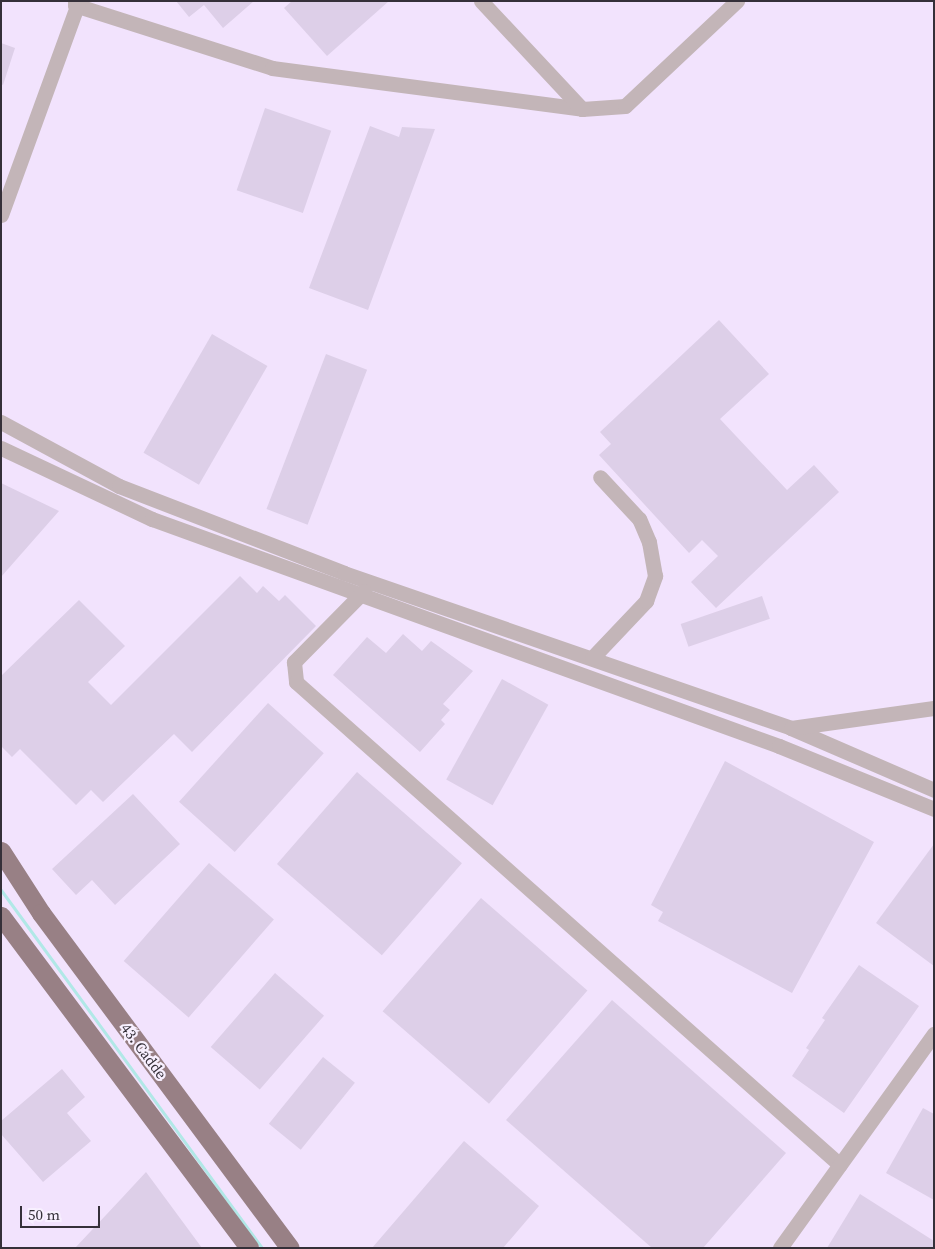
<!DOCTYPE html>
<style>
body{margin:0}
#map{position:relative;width:935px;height:1249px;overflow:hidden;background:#f8f0ff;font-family:"Source Serif 4",serif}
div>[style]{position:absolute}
.built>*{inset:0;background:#f2e3fd;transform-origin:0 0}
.stream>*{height:3px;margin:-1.5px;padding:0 1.5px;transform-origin:1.5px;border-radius:1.5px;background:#b1e8e7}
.building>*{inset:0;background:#ddcfe8;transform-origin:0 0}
.minor>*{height:15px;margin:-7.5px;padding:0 7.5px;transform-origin:7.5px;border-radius:7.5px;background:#c3b5b8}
.major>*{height:19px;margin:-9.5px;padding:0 9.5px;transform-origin:9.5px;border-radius:9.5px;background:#988085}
span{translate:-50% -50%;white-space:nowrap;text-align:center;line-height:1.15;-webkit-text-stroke:4.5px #f8f0ff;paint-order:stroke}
.street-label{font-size:15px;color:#353039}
.frame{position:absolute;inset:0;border:2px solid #353039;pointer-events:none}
.scale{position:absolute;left:20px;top:1206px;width:80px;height:22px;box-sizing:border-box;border:2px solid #353039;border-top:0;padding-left:6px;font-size:15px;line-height:18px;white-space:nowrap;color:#353039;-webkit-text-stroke:4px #f8f0ff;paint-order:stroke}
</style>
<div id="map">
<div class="built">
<i style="left:1px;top:1px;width:933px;height:1247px"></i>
</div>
<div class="stream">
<i style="left:1px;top:890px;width:443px;rotate:53.9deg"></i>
</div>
<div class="building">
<i style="clip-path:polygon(176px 1px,254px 1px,223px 28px,204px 5px,189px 17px)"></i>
<i style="clip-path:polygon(292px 1px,389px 1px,327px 56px,284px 8px)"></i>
<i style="clip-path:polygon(1px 43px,15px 48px,3px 85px,1px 84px)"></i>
<i style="left:265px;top:108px;width:70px;height:87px;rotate:19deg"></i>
<i style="clip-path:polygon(370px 126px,399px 137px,402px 127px,435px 129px,368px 310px,309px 288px)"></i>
<i style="clip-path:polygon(719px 320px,769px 374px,720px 419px,787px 490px,814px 465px,839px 492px,716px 608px,691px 582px,718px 556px,702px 540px,689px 553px,599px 455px,611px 444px,600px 432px)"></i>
<i style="left:212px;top:334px;width:64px;height:137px;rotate:30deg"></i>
<i style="left:326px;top:354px;width:44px;height:166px;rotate:21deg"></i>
<i style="clip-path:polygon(1px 483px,59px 511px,1px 577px)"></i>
<i style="clip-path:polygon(240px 576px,257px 593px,263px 586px,279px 601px,285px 595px,316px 626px,192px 752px,174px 734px,103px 802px,91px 790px,76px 805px,20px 749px,12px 757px,1px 746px,1px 676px,79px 600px,125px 646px,88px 682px,111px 705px)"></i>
<i style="left:762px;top:596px;width:24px;height:86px;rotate:71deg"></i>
<i style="clip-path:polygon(403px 634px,422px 651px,431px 641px,473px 671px,443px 704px,450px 710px,441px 720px,445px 724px,420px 752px,333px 675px,367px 637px,386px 653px)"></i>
<i style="left:502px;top:679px;width:53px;height:115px;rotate:29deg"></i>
<i style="left:268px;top:703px;width:75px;height:133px;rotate:42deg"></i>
<i style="clip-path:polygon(725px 761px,874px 842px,792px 993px,658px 921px,663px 912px,651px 905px)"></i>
<i style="left:357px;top:772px;width:139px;height:122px;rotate:41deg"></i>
<i style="clip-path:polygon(133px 794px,180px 844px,115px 905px,92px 880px,76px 895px,52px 869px)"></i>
<i style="clip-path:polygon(934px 844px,934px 966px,876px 923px)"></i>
<i style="left:209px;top:863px;width:86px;height:130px;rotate:41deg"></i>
<i style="left:481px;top:898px;width:141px;height:150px;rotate:41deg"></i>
<i style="clip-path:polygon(859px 965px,919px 1006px,844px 1113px,792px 1076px,809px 1050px,806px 1048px,825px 1020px,822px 1018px)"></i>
<i style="left:275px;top:973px;width:65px;height:98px;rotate:41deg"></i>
<i style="clip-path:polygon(612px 1000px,786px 1153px,703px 1248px,652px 1248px,506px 1120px)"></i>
<i style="left:323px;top:1057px;width:41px;height:86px;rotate:39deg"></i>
<i style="clip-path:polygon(62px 1069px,85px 1097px,67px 1113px,91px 1141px,43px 1182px,1px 1134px,1px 1121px)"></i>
<i style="clip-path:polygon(923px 1108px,934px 1114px,934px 1200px,886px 1173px)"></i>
<i style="clip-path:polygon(464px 1141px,539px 1206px,503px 1248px,372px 1248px)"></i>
<i style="clip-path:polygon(146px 1172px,202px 1248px,75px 1248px,121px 1199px)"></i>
<i style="clip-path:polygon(860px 1194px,934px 1241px,934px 1248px,827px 1248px)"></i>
</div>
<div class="minor">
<i style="left:75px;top:1px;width:4px;rotate:90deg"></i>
<i style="left:75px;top:5px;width:207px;rotate:17.7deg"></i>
<i style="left:272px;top:68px;width:313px;rotate:7.5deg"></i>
<i style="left:582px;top:109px;width:43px;rotate:-4deg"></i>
<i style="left:625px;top:106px;width:154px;rotate:-43.2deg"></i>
<i style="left:481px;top:1px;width:148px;rotate:46.9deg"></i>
<i style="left:1px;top:215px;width:228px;rotate:-70deg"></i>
<i style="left:1px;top:422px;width:134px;rotate:28.5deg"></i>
<i style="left:119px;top:486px;width:241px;rotate:21.1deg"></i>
<i style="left:344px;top:573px;width:473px;rotate:19.1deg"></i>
<i style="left:791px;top:728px;width:156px;rotate:23.4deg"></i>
<i style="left:1px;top:448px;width:167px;rotate:25.2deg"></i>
<i style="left:152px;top:519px;width:667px;rotate:19.9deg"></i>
<i style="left:779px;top:746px;width:167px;rotate:22.1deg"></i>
<i style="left:364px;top:591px;width:100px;rotate:134.6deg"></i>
<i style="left:294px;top:662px;width:20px;rotate:84deg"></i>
<i style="left:296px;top:682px;width:727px;rotate:41.6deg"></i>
<i style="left:592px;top:658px;width:79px;rotate:-46.5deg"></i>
<i style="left:646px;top:601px;width:27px;rotate:-70deg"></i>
<i style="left:655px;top:576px;width:35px;rotate:-100deg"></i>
<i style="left:649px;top:542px;width:25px;rotate:-113deg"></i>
<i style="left:639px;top:519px;width:57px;rotate:-132.9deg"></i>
<i style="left:791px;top:728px;width:144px;rotate:-8deg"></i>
<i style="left:780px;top:1248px;width:264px;rotate:-54.3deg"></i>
</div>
<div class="major">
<i style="left:1px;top:851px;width:74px;rotate:57.2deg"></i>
<i style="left:41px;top:913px;width:417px;rotate:53.4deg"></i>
<i style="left:1px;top:916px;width:414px;rotate:53.2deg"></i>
</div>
<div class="street-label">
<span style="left:144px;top:1051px;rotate:53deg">43. Cadde</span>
</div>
<div class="frame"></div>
<div class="scale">50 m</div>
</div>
